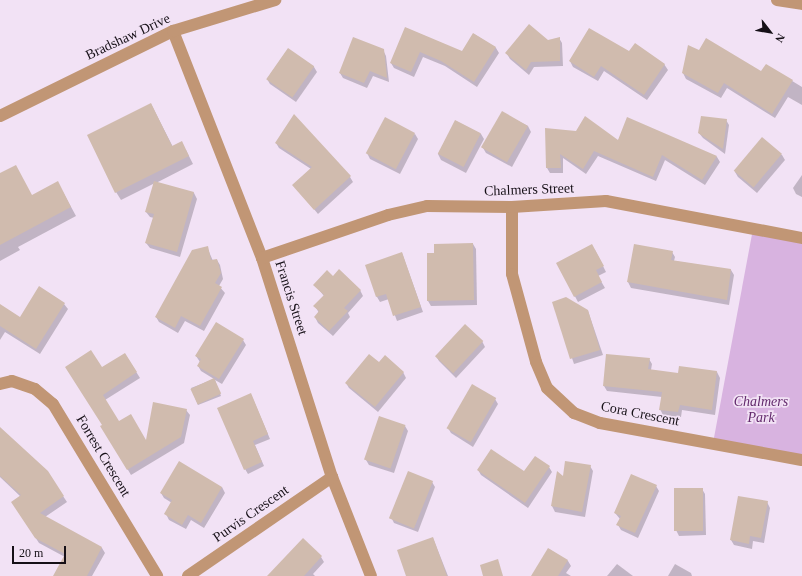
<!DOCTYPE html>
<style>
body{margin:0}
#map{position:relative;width:802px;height:576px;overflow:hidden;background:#f2e2f5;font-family:Georgia,serif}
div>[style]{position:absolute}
.green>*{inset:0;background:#d8b3e0}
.shadow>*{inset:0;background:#0003}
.building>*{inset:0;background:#d0bbae;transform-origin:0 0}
.minor>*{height:12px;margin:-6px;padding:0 6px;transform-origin:6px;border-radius:6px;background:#c19675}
.tertiary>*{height:12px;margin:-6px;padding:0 6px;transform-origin:6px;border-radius:6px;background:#c19675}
span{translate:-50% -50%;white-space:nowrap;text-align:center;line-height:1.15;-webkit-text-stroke:3.5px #f2e2f5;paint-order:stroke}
.street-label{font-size:14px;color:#161017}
.park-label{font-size:14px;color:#62296c;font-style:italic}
.north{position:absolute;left:750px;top:12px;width:40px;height:40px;-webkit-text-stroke:3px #f2e2f5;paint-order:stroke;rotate:121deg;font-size:11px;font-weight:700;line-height:16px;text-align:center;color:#161017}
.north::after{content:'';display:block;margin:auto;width:14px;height:18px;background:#161017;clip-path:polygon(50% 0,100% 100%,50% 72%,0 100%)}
.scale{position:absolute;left:12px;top:546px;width:54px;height:18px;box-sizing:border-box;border:2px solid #161017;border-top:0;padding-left:5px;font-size:12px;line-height:14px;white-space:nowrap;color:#161017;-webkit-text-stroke:3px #f2e2f5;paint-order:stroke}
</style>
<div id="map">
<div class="green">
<i style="clip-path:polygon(753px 229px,802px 238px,802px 460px,713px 443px)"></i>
</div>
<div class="shadow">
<i style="clip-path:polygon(406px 28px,462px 52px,474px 34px,496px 48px,499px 53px,477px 87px,445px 66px,423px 57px,414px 77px,394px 68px,391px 63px)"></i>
<i style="clip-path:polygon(559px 38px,562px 43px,563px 66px,534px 67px,529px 75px,510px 59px,507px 54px)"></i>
<i style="clip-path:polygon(288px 49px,314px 67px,317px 72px,296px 102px,270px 84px,267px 79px)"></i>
<i style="clip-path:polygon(383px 50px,386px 56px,389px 82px,373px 76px,367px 88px,343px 78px,340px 73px)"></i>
<i style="clip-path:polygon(629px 53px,664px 64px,668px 70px,647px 100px,604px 71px,598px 81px,573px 67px,570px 61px)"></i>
<i style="clip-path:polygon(766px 65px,802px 87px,802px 105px,788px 97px,775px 118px,727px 88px,721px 98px,686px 79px,683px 73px,762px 72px)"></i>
<i style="clip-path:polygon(151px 104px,173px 147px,186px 150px,193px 164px,156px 183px,194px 193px,197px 199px,180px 257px,150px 248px,146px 243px,154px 218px,150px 217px,146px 212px,155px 183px,121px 200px,116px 192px)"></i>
<i style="clip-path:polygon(502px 113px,528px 126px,531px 132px,512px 167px,486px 153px,483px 148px)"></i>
<i style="clip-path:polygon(628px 119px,717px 157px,720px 162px,705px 185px,665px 160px,656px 181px,598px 156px,586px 174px,563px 158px,563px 173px,550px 173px,547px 168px,576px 132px,618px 141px)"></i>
<i style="clip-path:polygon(726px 120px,729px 125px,725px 154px,703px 138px,699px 133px)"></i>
<i style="clip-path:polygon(456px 121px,481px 134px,484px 139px,466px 173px,441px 160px,438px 154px)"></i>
<i style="clip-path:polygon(415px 134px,418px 139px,400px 174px,370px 159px,367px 153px)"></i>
<i style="clip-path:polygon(763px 139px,782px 155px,785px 160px,757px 193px,738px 177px,735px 172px)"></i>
<i style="clip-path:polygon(276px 143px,350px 177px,353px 182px,318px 214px,294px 185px,311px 169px,279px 148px)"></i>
<i style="clip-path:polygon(0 174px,32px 197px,63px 192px,76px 216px,18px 247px,20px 250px,0 261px)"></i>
<i style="clip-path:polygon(802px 175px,802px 197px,796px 194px,793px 188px)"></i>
<i style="clip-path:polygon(473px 244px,476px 249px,477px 305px,431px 306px,428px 301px,435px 254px)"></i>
<i style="clip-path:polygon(207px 247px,213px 261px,217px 260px,220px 265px,223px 279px,219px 286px,225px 293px,204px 331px,185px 321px,178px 333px,159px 322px,156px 317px)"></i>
<i style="clip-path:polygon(595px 250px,606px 272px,598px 276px,605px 288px,578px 302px,557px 263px)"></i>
<i style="clip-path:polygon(672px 252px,675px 257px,674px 261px,731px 270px,734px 275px,729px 305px,631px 288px,628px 282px)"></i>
<i style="clip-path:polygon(402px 253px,423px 312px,397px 321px,389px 299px,380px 302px,377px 297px,367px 265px)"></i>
<i style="clip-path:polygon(315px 285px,360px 290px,363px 296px,348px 313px,350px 317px,333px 336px,318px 323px,315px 317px,319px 313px,315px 306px,324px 296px)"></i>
<i style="clip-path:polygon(553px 302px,588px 311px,603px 355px,574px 364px)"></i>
<i style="clip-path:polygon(64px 304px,68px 309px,40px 354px,5px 332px,0 340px,0 306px,20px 318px)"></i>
<i style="clip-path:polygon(243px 340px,246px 345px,222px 384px,215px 380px,221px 396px,198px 405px,191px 388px,214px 379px,201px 371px,198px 366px,200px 362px,196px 356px)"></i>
<i style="clip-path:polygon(482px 341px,485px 347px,456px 378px,439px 361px,436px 356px)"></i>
<i style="clip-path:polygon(125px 354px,140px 378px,105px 400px,119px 423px,147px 442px,186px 410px,190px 415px,184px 443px,131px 475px,102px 426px,103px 426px,102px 369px)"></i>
<i style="clip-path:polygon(649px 359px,652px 364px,651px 370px,679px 374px,717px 372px,720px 378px,715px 415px,682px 410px,681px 417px,663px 415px,660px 409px,662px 397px,607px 391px,604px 386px)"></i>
<i style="clip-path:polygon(379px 363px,403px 372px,406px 378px,378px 412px,349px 388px,346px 383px)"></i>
<i style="clip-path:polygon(253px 399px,270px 439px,255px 445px,264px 466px,248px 474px,245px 469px)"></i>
<i style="clip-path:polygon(495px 399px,498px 404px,473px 447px,451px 433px,448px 428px)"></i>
<i style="clip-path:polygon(405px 426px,408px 431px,394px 473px,369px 465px,366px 460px)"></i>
<i style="clip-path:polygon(0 436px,47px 472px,67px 502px,45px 517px,102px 548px,105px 553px,92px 576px,54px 576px,65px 557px,39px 543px,16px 508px,21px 497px,0 477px)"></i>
<i style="clip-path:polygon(590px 466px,593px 471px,585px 517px,555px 512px,552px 506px,558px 473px,564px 477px)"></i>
<i style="clip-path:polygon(549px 467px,552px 472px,528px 508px,481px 475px,478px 470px,524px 473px)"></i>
<i style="clip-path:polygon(432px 482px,435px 487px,418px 532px,394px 523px,391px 517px)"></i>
<i style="clip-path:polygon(656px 486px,659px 491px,638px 538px,621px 530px,618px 525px,620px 519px,615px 513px)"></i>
<i style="clip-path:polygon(222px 487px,225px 493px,204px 528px,191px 520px,186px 529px,169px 520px,166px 514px,172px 503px,164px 498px,161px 493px)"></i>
<i style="clip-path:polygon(702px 489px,705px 494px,706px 535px,679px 536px,676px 530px)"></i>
<i style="clip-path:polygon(767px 502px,770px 508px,764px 543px,753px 541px,752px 549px,734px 545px,731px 540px)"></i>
<i style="clip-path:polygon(433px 538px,448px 576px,407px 576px)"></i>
<i style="clip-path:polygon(303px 539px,321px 557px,324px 562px,313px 574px,315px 576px,269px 576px)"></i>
<i style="clip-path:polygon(549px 549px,568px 561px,571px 566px,566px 573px,571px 576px,532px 576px)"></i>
<i style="clip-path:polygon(617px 564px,633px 576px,607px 576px)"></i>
<i style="clip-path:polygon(675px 564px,691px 573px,692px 576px,668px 576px)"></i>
</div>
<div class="building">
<i style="clip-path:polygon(529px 24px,548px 40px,560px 37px,560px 61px,531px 62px,526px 70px,505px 53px)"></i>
<i style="clip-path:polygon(405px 27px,462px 51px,473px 33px,496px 47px,474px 82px,441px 61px,420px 52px,411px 72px,390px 63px)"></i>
<i style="clip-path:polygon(589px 28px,629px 51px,635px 43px,665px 64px,644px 95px,601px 66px,594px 77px,569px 61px)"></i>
<i style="clip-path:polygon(353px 37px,384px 49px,387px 78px,370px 71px,364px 83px,339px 73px)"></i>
<i style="clip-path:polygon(706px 38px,761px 71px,766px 64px,793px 80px,772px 114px,724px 83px,718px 93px,682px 73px,688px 45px,699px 50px)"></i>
<i style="left:288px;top:48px;width:32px;height:38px;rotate:35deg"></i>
<i style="clip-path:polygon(151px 103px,172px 146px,182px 141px,189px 156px,115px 193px,87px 135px)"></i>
<i style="left:502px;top:111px;width:30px;height:42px;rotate:30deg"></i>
<i style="clip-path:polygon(294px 114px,351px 176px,314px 210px,292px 185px,312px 167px,275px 143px)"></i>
<i style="clip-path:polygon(585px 116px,618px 140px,627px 117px,717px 156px,702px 180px,662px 155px,653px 177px,594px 151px,583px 169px,560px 154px,561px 168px,546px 168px,545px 128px,576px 131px)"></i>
<i style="clip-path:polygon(701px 116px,727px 119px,723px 149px,698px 133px)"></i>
<i style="left:385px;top:117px;width:34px;height:41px;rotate:28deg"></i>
<i style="left:455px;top:120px;width:29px;height:38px;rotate:27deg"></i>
<i style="left:762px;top:137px;width:26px;height:44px;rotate:40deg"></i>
<i style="clip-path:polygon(16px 165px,32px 195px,58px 181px,71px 207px,0 245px,0 173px)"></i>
<i style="clip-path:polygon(154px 181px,194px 192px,177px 252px,145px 243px,154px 214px,145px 212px)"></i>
<i style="clip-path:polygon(473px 243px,474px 300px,427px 301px,427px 253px,434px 253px,434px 244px)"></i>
<i style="clip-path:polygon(592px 244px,604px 266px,596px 270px,602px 282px,574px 297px,556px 263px)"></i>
<i style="clip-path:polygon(634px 244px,673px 251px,671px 260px,731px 269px,727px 300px,627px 282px)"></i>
<i style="clip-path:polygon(208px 246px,211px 260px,217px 259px,221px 273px,215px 283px,222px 287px,200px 326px,181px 316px,175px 328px,155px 317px,192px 250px)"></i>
<i style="clip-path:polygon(402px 252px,421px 307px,393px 316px,386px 294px,376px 297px,365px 265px)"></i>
<i style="clip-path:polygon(339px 269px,361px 290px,344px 308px,348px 311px,329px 331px,314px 317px,319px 311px,313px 306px,324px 295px,313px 285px,327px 270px,333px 276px)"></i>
<i style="clip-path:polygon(39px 286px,65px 303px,36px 349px,0 326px,0 304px,20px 317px)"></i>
<i style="clip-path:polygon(566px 297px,588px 310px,600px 350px,570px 359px,552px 302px)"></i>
<i style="clip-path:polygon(216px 322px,244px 339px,219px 379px,197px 366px,201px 359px,195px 356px)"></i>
<i style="left:465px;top:324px;width:25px;height:44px;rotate:43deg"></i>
<i style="clip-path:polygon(91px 350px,102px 367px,125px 353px,137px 372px,103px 395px,119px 421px,131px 414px,146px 440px,153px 402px,187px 409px,181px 437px,127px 470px,100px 426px,102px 425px,65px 367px)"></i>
<i style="clip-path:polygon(369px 354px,379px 362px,385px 355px,404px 372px,375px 407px,345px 383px)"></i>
<i style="clip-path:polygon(606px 354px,650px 358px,648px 369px,678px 373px,679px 366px,717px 371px,712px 410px,680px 405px,678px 412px,659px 410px,662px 392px,603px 386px)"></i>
<i style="left:214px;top:378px;width:17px;height:26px;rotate:65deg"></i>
<i style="left:472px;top:384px;width:28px;height:51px;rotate:30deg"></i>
<i style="clip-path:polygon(251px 393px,268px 434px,253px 441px,262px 462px,244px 470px,217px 408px)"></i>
<i style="left:379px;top:416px;width:28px;height:46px;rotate:19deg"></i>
<i style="clip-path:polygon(0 427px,48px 471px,64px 496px,40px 513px,102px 547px,87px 576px,53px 576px,65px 554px,35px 538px,11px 502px,21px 495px,0 476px)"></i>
<i style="clip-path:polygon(491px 449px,524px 471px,535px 456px,550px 466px,525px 503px,477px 470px)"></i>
<i style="clip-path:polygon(179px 461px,222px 487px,201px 523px,188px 515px,182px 525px,164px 514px,172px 500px,160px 493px)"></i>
<i style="clip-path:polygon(565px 461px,591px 465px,582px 512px,551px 506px,557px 471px,563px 476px)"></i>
<i style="left:408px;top:471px;width:27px;height:51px;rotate:22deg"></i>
<i style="clip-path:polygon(631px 474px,657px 485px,635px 533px,616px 525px,621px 516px,614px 513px)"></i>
<i style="left:674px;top:488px;width:29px;height:43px"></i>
<i style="clip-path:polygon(738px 496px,768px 501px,761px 538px,750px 536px,749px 544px,730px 540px)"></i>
<i style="clip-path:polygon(433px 537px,447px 576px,406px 576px,397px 550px)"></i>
<i style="clip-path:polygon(303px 538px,322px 556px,304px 576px,267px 576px)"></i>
<i style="clip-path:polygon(548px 548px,568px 560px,558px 576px,531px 576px)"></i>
<i style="clip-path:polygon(498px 559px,503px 576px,483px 576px,480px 565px)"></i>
</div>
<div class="minor">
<i style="left:173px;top:31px;width:244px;rotate:68.6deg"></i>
<i style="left:262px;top:258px;width:230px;rotate:72.3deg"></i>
<i style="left:332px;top:477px;width:106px;rotate:68.5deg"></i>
<i style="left:512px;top:207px;width:67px;rotate:90deg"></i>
<i style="left:512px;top:274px;width:91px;rotate:74.7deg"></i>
<i style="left:536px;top:362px;width:28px;rotate:67deg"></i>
<i style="left:547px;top:388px;width:37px;rotate:43deg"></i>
<i style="left:574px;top:413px;width:28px;rotate:21deg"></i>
<i style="left:600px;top:423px;width:205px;rotate:10.4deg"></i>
<i style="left:262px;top:258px;width:133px;rotate:-18.8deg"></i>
<i style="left:388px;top:215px;width:40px;rotate:-13deg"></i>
<i style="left:427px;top:206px;width:85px;rotate:0.7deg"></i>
<i style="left:512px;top:207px;width:94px;rotate:-3.7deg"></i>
<i style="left:606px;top:201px;width:199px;rotate:10.7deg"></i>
<i style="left:0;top:384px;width:12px;rotate:-14deg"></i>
<i style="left:12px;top:381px;width:24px;rotate:19deg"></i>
<i style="left:35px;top:389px;width:23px;rotate:40deg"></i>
<i style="left:53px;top:404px;width:201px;rotate:58.8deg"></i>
<i style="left:188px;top:576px;width:175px;rotate:-34.5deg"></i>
</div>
<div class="tertiary">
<i style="left:777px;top:0;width:25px;rotate:9deg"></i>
<i style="left:0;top:116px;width:193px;rotate:-26.2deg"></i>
<i style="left:173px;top:31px;width:107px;rotate:-16.9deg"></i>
</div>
<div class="street-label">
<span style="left:128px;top:37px;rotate:-25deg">Bradshaw Drive</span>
<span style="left:529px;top:190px;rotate:-2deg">Chalmers Street</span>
<span style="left:291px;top:298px;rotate:72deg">Francis Street</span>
<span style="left:640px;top:414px;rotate:11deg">Cora Crescent</span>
<span style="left:103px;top:456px;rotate:59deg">Forrest Crescent</span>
<span style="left:251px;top:514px;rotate:-35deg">Purvis Crescent</span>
</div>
<div class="park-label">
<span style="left:761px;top:410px">Chalmers<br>Park</span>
</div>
<div class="north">N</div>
<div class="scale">20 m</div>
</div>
